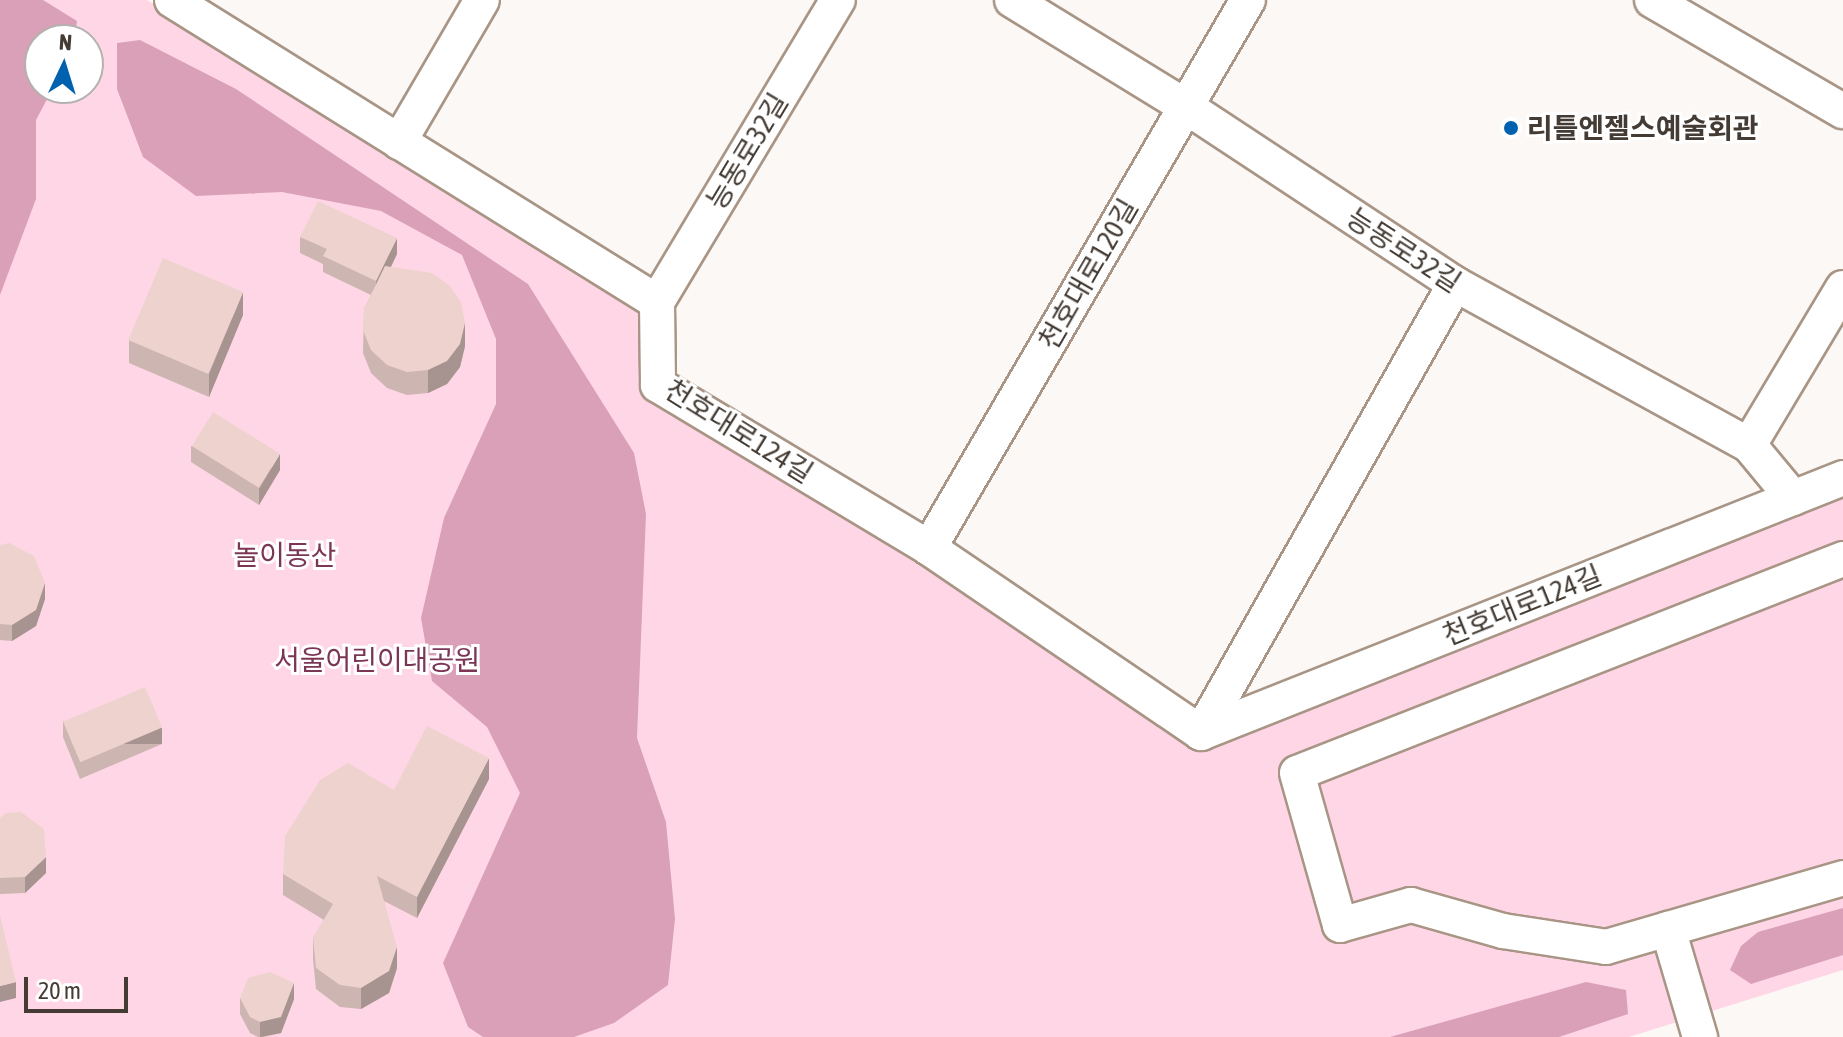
<!DOCTYPE html>
<meta charset="utf-8">
<style>
body{margin:0}
#map{position:relative;width:1843px;height:1037px;overflow:hidden;background:#fcf8f5;font-family:"Asap Condensed","Noto Sans KR",sans-serif}
div>[style]{position:absolute}
.green>*{inset:0;background:#ffd6e6}
.forest>*{inset:0;background:#d9a0b7}
.roads{filter:drop-shadow(2px 0 #a89585) drop-shadow(-2px 0 #a89585) drop-shadow(0 2px #a89585) drop-shadow(0 -2px #a89585)}
.minor>*{height:34px;margin:-17px;padding:0 17px;transform-origin:17px;border-radius:17px;background:#fff}
.wall>*{inset:0;background:#cdb5b1}
.shaded-wall>*{inset:0;background:#a79390;transform-origin:0 0}
.building>*{inset:0;background:#eed2ce;transform-origin:0 0}
.dots>*{width:22px;height:22px;translate:-50% -50%;box-sizing:border-box;border:4px solid #fff;border-radius:50%}
span{translate:-50% -50%;white-space:nowrap;text-align:center;line-height:1.15;-webkit-text-stroke:6px #fff;paint-order:stroke}
.poi-label{font-size:28px;color:#433b34;font-weight:700}
.left{translate:0 -50%;text-align:left}
.street-label{font-size:28px;color:#433b34}
.park-label{font-size:28px;color:#7b3656}
.north{position:absolute;left:24px;top:24px;width:80px;height:80px;box-sizing:border-box;background:#fff;border:2px solid #b4b1ae;border-radius:50%;rotate:4deg;font-size:22px;font-weight:700;line-height:32px;text-align:center;color:#433b34}
.north::after{content:'';display:block;margin:auto;width:28px;height:36px;background:#0062af;clip-path:polygon(50% 0,100% 100%,50% 72%,0 100%)}
.scale{position:absolute;left:24px;top:977px;width:104px;height:36px;box-sizing:border-box;border:4px solid #433b34;border-top:0;padding-left:10px;font-size:24px;line-height:28px;white-space:nowrap;color:#433b34;-webkit-text-stroke:6px #fff;paint-order:stroke}
</style>
<div id="map">
<div class="green">
<i style="clip-path:polygon(evenodd,0 0,147px 0,642px 311px,650px 399px,922px 562px,1194px 746px,1843px 489px,1843px 970px,1629px 1037px,0 1037px,0 0,40px 40px,88px 40px,88px 88px,40px 88px,40px 40px)"></i>
</div>
<div class="forest">
<i style="clip-path:polygon(0 0,43px 0,77px 21px,74px 40px,40px 40px,40px 88px,53px 88px,36px 120px,36px 199px,0 295px)"></i>
<i style="clip-path:polygon(140px 40px,236px 89px,528px 284px,634px 453px,646px 514px,637px 738px,666px 822px,675px 919px,668px 985px,614px 1023px,574px 1037px,483px 1037px,468px 1027px,443px 963px,520px 793px,487px 727px,432px 681px,421px 618px,444px 518px,496px 404px,496px 339px,462px 255px,381px 211px,282px 192px,196px 196px,143px 157px,117px 89px,117px 43px)"></i>
<i style="clip-path:polygon(1843px 908px,1843px 955px,1751px 984px,1730px 970px,1741px 946px,1758px 932px)"></i>
<i style="clip-path:polygon(1586px 982px,1626px 990px,1628px 1014px,1559px 1037px,1390px 1037px)"></i>
</div>
<div class="roads">
<div class="minor">
<i style="left:172px;top:0;width:571px;rotate:31.91deg"></i>
<i style="left:657px;top:302px;width:83px;rotate:89.3deg"></i>
<i style="left:658px;top:385px;width:316px;rotate:31deg"></i>
<i style="left:929px;top:548px;width:329px;rotate:34.2deg"></i>
<i style="left:1201px;top:733px;width:691px;rotate:-21.66deg"></i>
<i style="left:1012px;top:0;width:203px;rotate:31.5deg"></i>
<i style="left:1185px;top:106px;width:323px;rotate:33.4deg"></i>
<i style="left:1455px;top:284px;width:335px;rotate:28.7deg"></i>
<i style="left:1749px;top:445px;width:69px;rotate:50.3deg"></i>
<i style="left:1652px;top:0;width:221px;rotate:30.2deg"></i>
<i style="left:399px;top:142px;width:164px;rotate:-59.7deg"></i>
<i style="left:657px;top:302px;width:352px;rotate:-59.1deg"></i>
<i style="left:1749px;top:445px;width:183px;rotate:-59.1deg"></i>
<i style="left:929px;top:548px;width:634px;rotate:-59.8deg"></i>
<i style="left:1843px;top:559px;width:586px;rotate:158.6deg"></i>
<i style="left:1297px;top:773px;width:158px;rotate:74.2deg"></i>
<i style="left:1340px;top:925px;width:74px;rotate:-15.7deg"></i>
<i style="left:1411px;top:905px;width:96px;rotate:15.8deg"></i>
<i style="left:1503px;top:931px;width:104px;rotate:8.8deg"></i>
<i style="left:1606px;top:947px;width:247px;rotate:-16.2deg"></i>
<i style="left:1201px;top:733px;width:516px;rotate:-60.5deg"></i>
<i style="left:1668px;top:929px;width:113px;rotate:73.5deg"></i>
</div>
</div>
<div class="wall">
<i style="clip-path:polygon(300px 237px,397px 254px,391px 267px,465px 346px,460px 367px,447px 384px,428px 393px,407px 395px,387px 388px,371px 373px,363px 353px,364px 309px,371px 295px,323px 272px,323px 264px,300px 253px)"></i>
<i style="clip-path:polygon(243px 315px,209px 397px,129px 363px,129px 340px)"></i>
<i style="clip-path:polygon(191px 446px,280px 470px,259px 505px,191px 462px)"></i>
<i style="clip-path:polygon(0 545px,45px 599px,36px 626px,12px 641px,0 640px)"></i>
<i style="clip-path:polygon(63px 721px,162px 744px,80px 779px,63px 737px)"></i>
<i style="clip-path:polygon(489px 779px,417px 918px,384px 901px,397px 968px,389px 993px,361px 1009px,340px 1007px,316px 989px,313px 959px,313px 938px,324px 920px,283px 895px,283px 874px)"></i>
<i style="clip-path:polygon(0 818px,46px 873px,25px 893px,0 894px)"></i>
<i style="clip-path:polygon(240px 998px,294px 999px,281px 1033px,264px 1037px,258px 1037px,250px 1033px,240px 1014px)"></i>
</div>
<div class="shaded-wall">
<i style="clip-path:polygon(397px 238px,397px 254px,376px 297px,376px 281px)"></i>
<i style="clip-path:polygon(243px 292px,243px 315px,209px 397px,209px 374px)"></i>
<i style="clip-path:polygon(465px 323px,465px 346px,460px 367px,447px 384px,428px 393px,428px 370px)"></i>
<i style="clip-path:polygon(280px 454px,280px 470px,259px 505px,259px 489px)"></i>
<i style="clip-path:polygon(45px 583px,45px 599px,36px 626px,12px 641px,12px 625px)"></i>
<i style="left:162px;top:728px;width:16px;height:89px;rotate:90deg"></i>
<i style="clip-path:polygon(489px 758px,489px 779px,417px 918px,417px 897px)"></i>
<i style="clip-path:polygon(46px 857px,46px 873px,25px 893px,25px 877px)"></i>
<i style="clip-path:polygon(397px 947px,397px 968px,389px 993px,361px 1009px,361px 988px)"></i>
<i style="clip-path:polygon(16px 982px,16px 998px,0 1002px,0 986px)"></i>
<i style="clip-path:polygon(294px 983px,294px 999px,281px 1033px,260px 1037px,260px 1022px)"></i>
</div>
<div class="building">
<i style="clip-path:polygon(318px 201px,397px 238px,376px 281px,323px 256px,327px 249px,300px 237px)"></i>
<i style="left:163px;top:258px;width:87px;height:89px;rotate:23deg"></i>
<i style="clip-path:polygon(385px 266px,432px 273px,449px 285px,461px 302px,465px 323px,460px 344px,447px 361px,428px 370px,407px 372px,387px 365px,371px 350px,363px 330px,364px 309px)"></i>
<i style="left:213px;top:412px;width:79px;height:40px;rotate:32deg"></i>
<i style="clip-path:polygon(9px 543px,34px 556px,45px 583px,36px 610px,12px 625px,0 624px,0 545px)"></i>
<i style="left:145px;top:687px;width:44px;height:89px;rotate:67deg"></i>
<i style="clip-path:polygon(427px 726px,489px 758px,417px 897px,377px 876px,397px 947px,389px 971px,361px 988px,340px 985px,316px 968px,313px 938px,333px 904px,283px 874px,285px 836px,320px 780px,348px 763px,394px 790px)"></i>
<i style="clip-path:polygon(21px 812px,44px 829px,46px 857px,25px 877px,0 878px,0 818px,6px 813px)"></i>
<i style="clip-path:polygon(0 915px,16px 982px,0 986px)"></i>
<i style="clip-path:polygon(270px 972px,294px 983px,281px 1017px,260px 1022px,250px 1017px,240px 998px,248px 978px)"></i>
</div>
<div class="dots">
<i style="left:1511px;top:128px;background:#0062af"></i>
</div>
<div class="poi-label">
<span class="left" style="left:1527px;top:128px">리틀엔젤스예술회관</span>
</div>
<div class="street-label">
<span style="left:747px;top:151px;rotate:-59deg">능동로32길</span>
<span style="left:1404px;top:250px;rotate:33deg">능동로32길</span>
<span style="left:1088px;top:274px;rotate:-60deg">천호대로120길</span>
<span style="left:739px;top:431px;rotate:32deg">천호대로124길</span>
<span style="left:1522px;top:605px;rotate:-22deg">천호대로124길</span>
</div>
<div class="park-label">
<span style="left:285px;top:555px">놀이동산</span>
<span style="left:377px;top:660px">서울어린이대공원</span>
</div>
<div class="north">N</div>
<div class="scale">20 m</div>
</div>
